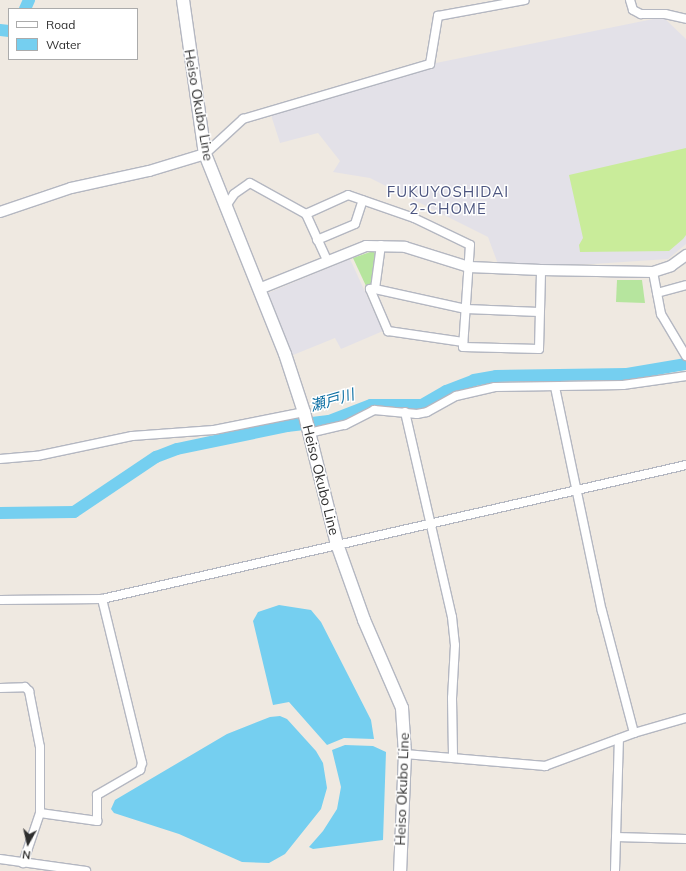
<!DOCTYPE html>
<meta charset="utf-8">
<style>
body{margin:0}
#map{position:relative;width:686px;height:871px;overflow:hidden;background:#efe9e1;font-family:Mulish,"Noto Sans JP",sans-serif}
div>[style]{position:absolute}
.industrial>*{inset:0;background:#e3e1e8}
.green>*{inset:0;background:#b6e59e}
.pitch>*{inset:0;background:#c9ec9a}
.water>*{inset:0;background:#75cff0}
.river>*{height:12px;margin:-6px;padding:0 6px;transform-origin:6px;border-radius:6px;background:#75cff0}
.roads{filter:drop-shadow(1px 0 #b4b7c1) drop-shadow(-1px 0 #b4b7c1) drop-shadow(0 1px #b4b7c1) drop-shadow(0 -1px #b4b7c1)}
.minor>*{height:8px;margin:-4px;padding:0 4px;transform-origin:4px;border-radius:4px;background:#fff}
.tertiary>*{height:10px;margin:-5px;padding:0 5px;transform-origin:5px;border-radius:5px;background:#fff}
.secondary>*{height:12px;margin:-6px;padding:0 6px;transform-origin:6px;border-radius:6px;background:#fff}
span{translate:-50% -50%;white-space:nowrap;text-align:center;line-height:1.15;-webkit-text-stroke:3px #fff;paint-order:stroke}
.street-label{font-size:14px;color:#2e2e2e}
.neighbourhood-label{font-size:15px;color:#4d5680;letter-spacing:1px}
.water-label{font-size:15px;color:#0d6fa3;font-style:italic}
.legend{position:absolute;left:8px;top:8px;width:130px;height:52px;box-sizing:border-box;background:#fff;border:1px solid #ababab;margin:0;padding:5px 7px;list-style:none;font-size:12px;color:#2e2e2e}
.legend li{display:flex;align-items:center;gap:8px;height:20px}
.legend b{width:20px;border:1px solid #ababab}
.north{position:absolute;left:8px;top:823px;width:40px;height:40px;-webkit-text-stroke:3px #fff;paint-order:stroke;rotate:188deg;font-size:11px;font-weight:700;line-height:16px;text-align:center;color:#2e2e2e}
.north::after{content:'';display:block;margin:auto;width:14px;height:18px;background:#2e2e2e;clip-path:polygon(50% 0,100% 100%,50% 72%,0 100%)}
</style>
<div id="map">
<div class="industrial">
<i style="clip-path:polygon(663px 17px,686px 39px,686px 244px,668px 259px,593px 264px,498px 264px,488px 237px,370px 178px,333px 172px,340px 161px,318px 133px,280px 143px,271px 115px,433px 68px,436px 63px)"></i>
<i style="clip-path:polygon(350px 259px,383px 331px,341px 349px,335px 338px,293px 355px,268px 293px)"></i>
</div>
<div class="green">
<i style="clip-path:polygon(373px 251px,375px 253px,373px 285px,366px 286px,353px 258px)"></i>
<i style="clip-path:polygon(617px 280px,642px 280px,645px 303px,616px 302px)"></i>
</div>
<div class="pitch">
<i style="clip-path:polygon(686px 148px,686px 235px,683px 239px,669px 251px,580px 252px,579px 245px,583px 238px,569px 175px)"></i>
</div>
<div class="water">
<i style="clip-path:polygon(279px 605px,311px 610px,321px 622px,371px 720px,374px 739px,344px 738px,327px 745px,289px 702px,273px 705px,253px 621px,258px 612px)"></i>
<i style="clip-path:polygon(280px 716px,287px 719px,316px 751px,323px 763px,327px 788px,321px 809px,285px 854px,269px 863px,242px 862px,179px 834px,114px 813px,111px 809px,115px 800px,227px 734px,270px 717px)"></i>
<i style="clip-path:polygon(345px 745px,373px 746px,386px 752px,383px 840px,313px 849px,309px 847px,323px 831px,337px 809px,341px 787px,332px 750px)"></i>
</div>
<div class="river">
<i style="left:25px;top:9px;width:10px;rotate:-66deg"></i>
<i style="left:0;top:30px;width:9px;rotate:6deg"></i>
<i style="left:0;top:513px;width:74px;rotate:-0.8deg"></i>
<i style="left:74px;top:512px;width:99px;rotate:-33.9deg"></i>
<i style="left:156px;top:457px;width:22px;rotate:-21deg"></i>
<i style="left:177px;top:449px;width:112px;rotate:-11.8deg"></i>
<i style="left:287px;top:426px;width:42px;rotate:-6.8deg"></i>
<i style="left:329px;top:421px;width:45px;rotate:-20.9deg"></i>
<i style="left:371px;top:405px;width:51px"></i>
<i style="left:422px;top:405px;width:28px;rotate:-30deg"></i>
<i style="left:446px;top:391px;width:30px;rotate:-21deg"></i>
<i style="left:474px;top:380px;width:22px;rotate:-10deg"></i>
<i style="left:496px;top:376px;width:131px;rotate:-0.9deg"></i>
<i style="left:627px;top:374px;width:60px;rotate:-9.6deg"></i>
</div>
<div class="roads">
<div class="minor">
<i style="left:630px;top:0;width:10px;rotate:73deg"></i>
<i style="left:633px;top:10px;width:9px;rotate:27deg"></i>
<i style="left:641px;top:14px;width:24px"></i>
<i style="left:665px;top:14px;width:22px;rotate:13deg"></i>
<i style="left:205px;top:154px;width:52px;rotate:-42.6deg"></i>
<i style="left:243px;top:119px;width:195px;rotate:-16.4deg"></i>
<i style="left:430px;top:64px;width:49px;rotate:-80.5deg"></i>
<i style="left:438px;top:16px;width:88px;rotate:-10.4deg"></i>
<i style="left:226px;top:206px;width:14px;rotate:-56deg"></i>
<i style="left:234px;top:194px;width:19px;rotate:-35deg"></i>
<i style="left:250px;top:183px;width:64px;rotate:29deg"></i>
<i style="left:306px;top:214px;width:46px;rotate:-24.3deg"></i>
<i style="left:348px;top:195px;width:70px;rotate:19.2deg"></i>
<i style="left:414px;top:218px;width:62px;rotate:25.7deg"></i>
<i style="left:470px;top:245px;width:102px;rotate:93.9deg"></i>
<i style="left:463px;top:347px;width:76px;rotate:1.5deg"></i>
<i style="left:539px;top:349px;width:79px;rotate:-88.5deg"></i>
<i style="left:306px;top:214px;width:51px;rotate:65.5deg"></i>
<i style="left:317px;top:240px;width:41px;rotate:-22.8deg"></i>
<i style="left:355px;top:224px;width:25px;rotate:-72deg"></i>
<i style="left:381px;top:245px;width:44px;rotate:97.8deg"></i>
<i style="left:375px;top:289px;width:5px;rotate:180deg"></i>
<i style="left:370px;top:289px;width:46px;rotate:66.8deg"></i>
<i style="left:388px;top:331px;width:76px;rotate:8.3deg"></i>
<i style="left:653px;top:272px;width:43px;rotate:79.2deg"></i>
<i style="left:661px;top:314px;width:49px;rotate:59.2deg"></i>
<i style="left:375px;top:289px;width:93px;rotate:12.4deg"></i>
<i style="left:466px;top:309px;width:73px;rotate:2.4deg"></i>
<i style="left:657px;top:293px;width:30px;rotate:-15deg"></i>
<i style="left:555px;top:387px;width:229px;rotate:78.2deg"></i>
<i style="left:602px;top:611px;width:126px;rotate:75.3deg"></i>
<i style="left:405px;top:412px;width:210px;rotate:77.1deg"></i>
<i style="left:452px;top:617px;width:28px;rotate:84deg"></i>
<i style="left:455px;top:645px;width:53px;rotate:93.2deg"></i>
<i style="left:452px;top:698px;width:60px;rotate:89deg"></i>
<i style="left:309px;top:433px;width:37px;rotate:-13deg"></i>
<i style="left:345px;top:425px;width:33px;rotate:-27deg"></i>
<i style="left:374px;top:410px;width:43px;rotate:5.3deg"></i>
<i style="left:417px;top:414px;width:10px;rotate:-11deg"></i>
<i style="left:427px;top:412px;width:33px;rotate:-29deg"></i>
<i style="left:456px;top:396px;width:40px;rotate:-13deg"></i>
<i style="left:495px;top:387px;width:128px;rotate:-0.9deg"></i>
<i style="left:623px;top:385px;width:64px;rotate:-8.1deg"></i>
<i style="left:0;top:459px;width:37px;rotate:-5deg"></i>
<i style="left:37px;top:456px;width:97px;rotate:-11.9deg"></i>
<i style="left:132px;top:436px;width:82px;rotate:-4.2deg"></i>
<i style="left:214px;top:430px;width:92px;rotate:-11.3deg"></i>
<i style="left:0;top:600px;width:102px;rotate:-0.6deg"></i>
<i style="left:102px;top:599px;width:599px;rotate:-12.92deg"></i>
<i style="left:0;top:688px;width:25px;rotate:-2deg"></i>
<i style="left:25px;top:687px;width:6px;rotate:45deg"></i>
<i style="left:29px;top:691px;width:57px;rotate:78.9deg"></i>
<i style="left:40px;top:747px;width:66px;rotate:90deg"></i>
<i style="left:40px;top:813px;width:53px;rotate:108.8deg"></i>
<i style="left:405px;top:754px;width:141px;rotate:4.9deg"></i>
<i style="left:545px;top:766px;width:95px;rotate:-20.3deg"></i>
<i style="left:634px;top:733px;width:54px;rotate:-16.1deg"></i>
<i style="left:40px;top:813px;width:58px;rotate:8deg"></i>
<i style="left:97px;top:821px;width:26px;rotate:-90deg"></i>
<i style="left:97px;top:795px;width:50px;rotate:-30.2deg"></i>
<i style="left:140px;top:770px;width:7px;rotate:-74deg"></i>
<i style="left:142px;top:763px;width:169px;rotate:-103.7deg"></i>
<i style="left:616px;top:837px;width:70px;rotate:1.6deg"></i>
<i style="left:0;top:859px;width:87px;rotate:7.9deg"></i>
<i style="left:615px;top:871px;width:132px;rotate:-88.3deg"></i>
</div>
<div class="tertiary">
<i style="left:0;top:212px;width:75px;rotate:-18.7deg"></i>
<i style="left:71px;top:188px;width:80px;rotate:-12.3deg"></i>
<i style="left:149px;top:171px;width:59px;rotate:-16.9deg"></i>
<i style="left:259px;top:289px;width:115px;rotate:-21.9deg"></i>
<i style="left:366px;top:246px;width:39px;rotate:1deg"></i>
<i style="left:405px;top:247px;width:67px;rotate:17.4deg"></i>
<i style="left:469px;top:267px;width:72px;rotate:2.4deg"></i>
<i style="left:541px;top:270px;width:112px;rotate:1deg"></i>
<i style="left:653px;top:272px;width:19px;rotate:-18deg"></i>
<i style="left:671px;top:266px;width:19px;rotate:-36deg"></i>
</div>
<div class="secondary">
<i style="left:183px;top:0;width:156px;rotate:81.9deg"></i>
<i style="left:205px;top:154px;width:215px;rotate:68.2deg"></i>
<i style="left:285px;top:354px;width:61px;rotate:71.9deg"></i>
<i style="left:304px;top:412px;width:136px;rotate:76deg"></i>
<i style="left:337px;top:544px;width:81px;rotate:70.4deg"></i>
<i style="left:364px;top:620px;width:96px;rotate:66.6deg"></i>
<i style="left:402px;top:708px;width:46px;rotate:86.3deg"></i>
<i style="left:405px;top:754px;width:117px;rotate:92.4deg"></i>
</div>
</div>
<div class="street-label">
<span style="left:199px;top:105px;rotate:80deg">Heiso Okubo Line</span>
<span style="left:321px;top:480px;rotate:76deg">Heiso Okubo Line</span>
<span style="left:402px;top:789px;rotate:-88deg">Heiso Okubo Line</span>
</div>
<div class="neighbourhood-label">
<span style="left:448px;top:200px">FUKUYOSHIDAI<br>2-CHOME</span>
</div>
<div class="water-label">
<span style="left:332px;top:400px;rotate:-16deg">瀬戸川</span>
</div>
<ul class="legend">
<li><b style="height:5px;background:#fff"></b>Road</li>
<li><b style="height:11px;background:#75cff0"></b>Water</li>
</ul>
<div class="north">N</div>
</div>
